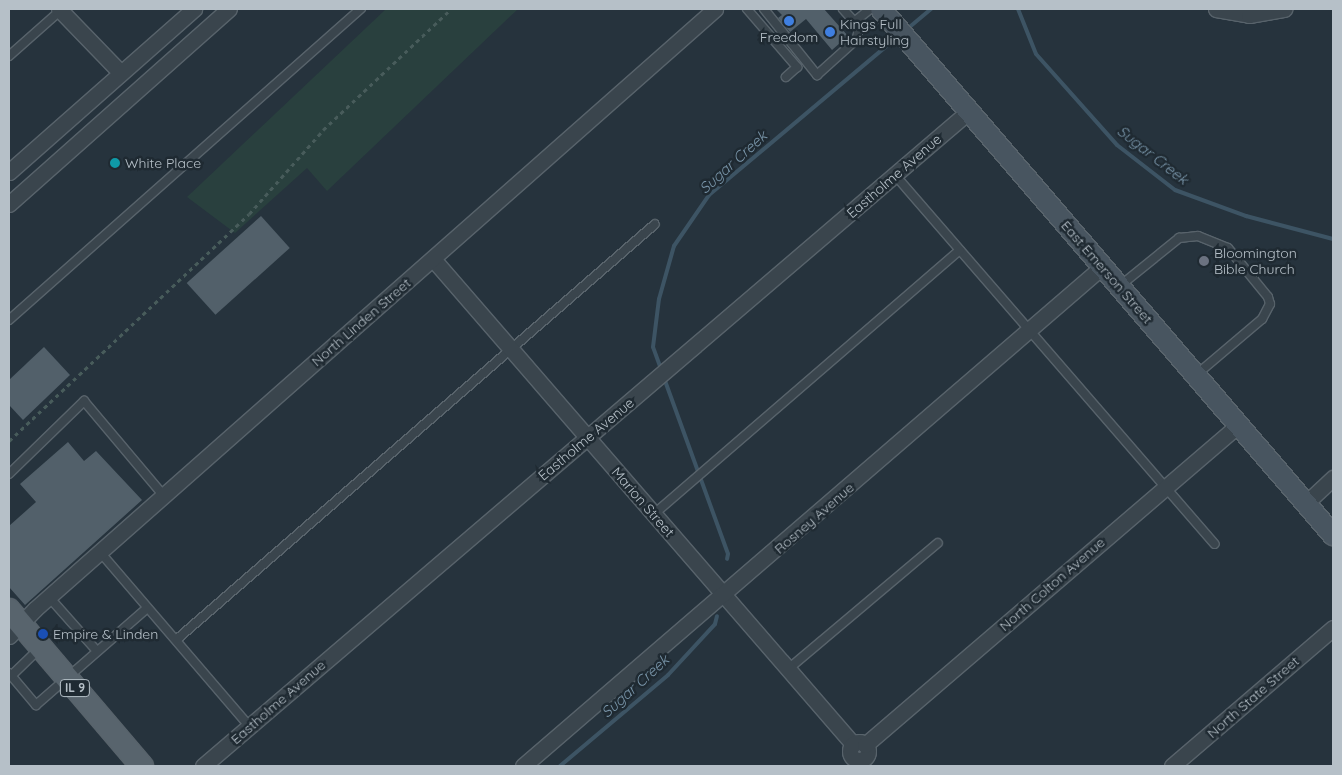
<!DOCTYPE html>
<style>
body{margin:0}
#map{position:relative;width:1342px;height:775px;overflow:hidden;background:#26333d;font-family:Quicksand,sans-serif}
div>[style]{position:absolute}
.green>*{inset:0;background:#29403e}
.stream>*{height:4px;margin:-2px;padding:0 2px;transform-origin:2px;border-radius:2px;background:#3d5464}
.building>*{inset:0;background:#52606a;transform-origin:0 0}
.path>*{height:2.5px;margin-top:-1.25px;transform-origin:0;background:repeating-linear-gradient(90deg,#485c5b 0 4px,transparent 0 8px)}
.roads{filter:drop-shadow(1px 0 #58636b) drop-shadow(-1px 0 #58636b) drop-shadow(0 1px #58636b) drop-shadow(0 -1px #58636b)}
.service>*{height:8px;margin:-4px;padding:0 4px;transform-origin:4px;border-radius:4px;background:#3a454d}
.minor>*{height:15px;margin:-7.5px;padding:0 7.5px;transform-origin:7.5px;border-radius:7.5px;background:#3a454d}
.minor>.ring{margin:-7.5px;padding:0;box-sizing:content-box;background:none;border:15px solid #3a454d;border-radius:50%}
.secondary>*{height:20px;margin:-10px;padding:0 10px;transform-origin:10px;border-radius:10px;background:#485560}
.primary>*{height:22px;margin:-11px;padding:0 11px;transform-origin:11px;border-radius:11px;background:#58646d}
.dots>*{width:14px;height:14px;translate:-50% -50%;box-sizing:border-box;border:2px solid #1f2a32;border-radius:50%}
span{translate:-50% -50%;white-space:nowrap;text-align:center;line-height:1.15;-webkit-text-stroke:5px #1f2a32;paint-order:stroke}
.shield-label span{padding:1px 4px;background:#1f2a32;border:1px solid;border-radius:4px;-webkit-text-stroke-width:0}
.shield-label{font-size:12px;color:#b6c0c8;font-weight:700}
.poi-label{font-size:14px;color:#b6c0c8}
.left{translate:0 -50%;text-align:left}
.street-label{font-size:14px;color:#b6c0c8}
.water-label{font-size:15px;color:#7995a9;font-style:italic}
.frame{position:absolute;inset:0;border:10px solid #b6c0c8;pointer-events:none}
</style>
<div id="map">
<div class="green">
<i style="clip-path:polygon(386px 9px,518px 9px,327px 191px,307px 168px,235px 233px,187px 197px)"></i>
</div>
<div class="stream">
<i style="left:1018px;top:9px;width:48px;rotate:68.2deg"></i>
<i style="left:1036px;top:54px;width:122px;rotate:48.3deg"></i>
<i style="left:1117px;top:145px;width:73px;rotate:37.8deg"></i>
<i style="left:1175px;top:190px;width:76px;rotate:20.1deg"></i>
<i style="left:1246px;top:216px;width:90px;rotate:14.8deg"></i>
<i style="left:906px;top:30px;width:33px;rotate:-40deg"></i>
<i style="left:661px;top:369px;width:23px;rotate:-110deg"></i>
<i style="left:653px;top:347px;width:48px;rotate:-82.9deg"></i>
<i style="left:659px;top:299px;width:55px;rotate:-74.2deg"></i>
<i style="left:674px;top:246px;width:62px;rotate:-55.5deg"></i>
<i style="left:709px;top:195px;width:246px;rotate:-40deg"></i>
<i style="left:664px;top:378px;width:187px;rotate:70deg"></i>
<i style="left:728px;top:554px;width:5px;rotate:101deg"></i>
<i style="left:560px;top:766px;width:141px;rotate:-40.1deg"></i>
<i style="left:668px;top:675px;width:69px;rotate:-47.3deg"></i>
<i style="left:715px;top:624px;width:8px;rotate:-76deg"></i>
</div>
<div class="building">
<i style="clip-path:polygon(776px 9px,824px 9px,848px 36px,832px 50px,806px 19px,790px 32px,778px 18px,782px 15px)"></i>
<i style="left:261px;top:216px;width:43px;height:100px;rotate:48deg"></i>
<i style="clip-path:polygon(44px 347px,70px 375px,23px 420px,9px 405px,9px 380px)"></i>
<i style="clip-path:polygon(68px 442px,84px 461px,96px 451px,142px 500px,25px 605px,9px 587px,9px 526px,36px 502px,20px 484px)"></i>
</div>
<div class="path">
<i style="left:9px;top:441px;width:330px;rotate:-43.4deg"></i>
<i style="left:249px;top:214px;width:112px;rotate:-48.6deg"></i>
<i style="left:323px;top:130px;width:176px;rotate:-43.4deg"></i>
</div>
<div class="roads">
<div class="service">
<i style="left:747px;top:9px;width:77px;rotate:49.2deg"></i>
<i style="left:797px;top:67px;width:15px;rotate:138deg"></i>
<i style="left:764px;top:9px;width:85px;rotate:51.2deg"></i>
<i style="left:817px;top:75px;width:54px;rotate:-42deg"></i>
<i style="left:857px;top:39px;width:12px;rotate:-81deg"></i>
<i style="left:859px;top:27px;width:24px;rotate:-132deg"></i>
<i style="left:854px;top:22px;width:21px;rotate:-39deg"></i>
<i style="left:9px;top:56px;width:69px;rotate:-41.5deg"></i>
<i style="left:895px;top:175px;width:488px;rotate:49.1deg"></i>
<i style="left:1121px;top:285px;width:75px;rotate:-39deg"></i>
<i style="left:1179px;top:238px;width:19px;rotate:-6deg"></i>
<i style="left:1198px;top:236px;width:32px;rotate:22deg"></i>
<i style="left:1228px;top:248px;width:63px;rotate:50.8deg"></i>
<i style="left:1268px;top:297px;width:7px;rotate:74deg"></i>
<i style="left:1270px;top:304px;width:17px;rotate:118deg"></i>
<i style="left:1262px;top:319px;width:87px;rotate:139.7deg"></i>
<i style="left:9px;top:320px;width:470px;rotate:-41.5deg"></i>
<i style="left:9px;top:474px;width:105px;rotate:-44.2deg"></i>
<i style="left:84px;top:401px;width:124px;rotate:49.9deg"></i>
<i style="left:654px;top:514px;width:404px;rotate:-40.8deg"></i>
<i style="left:100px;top:552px;width:230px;rotate:49.4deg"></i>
<i style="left:49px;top:597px;width:72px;rotate:48.4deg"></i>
<i style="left:176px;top:640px;width:634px;rotate:-40.97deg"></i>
<i style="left:787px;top:670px;width:197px;rotate:-40.1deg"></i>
<i style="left:9px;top:673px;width:42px;rotate:49.8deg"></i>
<i style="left:36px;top:705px;width:147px;rotate:-41.1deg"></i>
<i style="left:11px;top:676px;width:39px;rotate:-44deg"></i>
</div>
<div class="minor">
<i style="left:59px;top:9px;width:89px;rotate:45.9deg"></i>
<i style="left:1216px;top:9px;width:34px;rotate:10deg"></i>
<i style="left:1249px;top:15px;width:36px;rotate:-10deg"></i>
<i style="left:9px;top:172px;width:247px;rotate:-41.4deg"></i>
<i style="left:9px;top:204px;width:294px;rotate:-41.6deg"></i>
<i style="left:433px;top:259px;width:642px;rotate:49.11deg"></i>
<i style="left:1306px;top:503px;width:37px;rotate:-43deg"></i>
<i style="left:9px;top:636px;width:37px;rotate:-46deg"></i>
<i style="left:35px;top:609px;width:907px;rotate:-41.42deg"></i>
<i class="ring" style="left:850px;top:742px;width:3px;height:3px"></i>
<i style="left:865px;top:745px;width:493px;rotate:-40.6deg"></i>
<i style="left:203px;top:766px;width:1006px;rotate:-40.53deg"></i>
<i style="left:523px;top:766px;width:764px;rotate:-40.76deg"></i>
<i style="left:1172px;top:766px;width:212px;rotate:-40.6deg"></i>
</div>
<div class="secondary">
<i style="left:881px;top:9px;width:694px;rotate:49.33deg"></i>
</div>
<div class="primary">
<i style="left:9px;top:610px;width:205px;rotate:49.6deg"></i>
</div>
</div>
<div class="dots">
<i style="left:789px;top:21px;background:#3f7fe0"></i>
<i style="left:830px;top:32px;background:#3f7fe0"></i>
<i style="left:115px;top:163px;background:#0f9aa8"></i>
<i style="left:1204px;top:261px;background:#6b7280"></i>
<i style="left:43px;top:634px;background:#1a4fb4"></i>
</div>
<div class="shield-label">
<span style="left:75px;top:688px">IL 9</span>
</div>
<div class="poi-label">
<span class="left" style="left:840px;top:32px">Kings Full<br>Hairstyling</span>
<span style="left:789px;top:37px">Freedom</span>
<span class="left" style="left:125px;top:163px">White Place</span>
<span class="left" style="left:1214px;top:261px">Bloomington<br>Bible Church</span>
<span class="left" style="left:53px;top:634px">Empire &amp; Linden</span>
</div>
<div class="street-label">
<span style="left:894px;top:176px;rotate:-41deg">Eastholme Avenue</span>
<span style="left:1107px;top:272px;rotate:49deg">East Emerson Street</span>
<span style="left:361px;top:322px;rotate:-41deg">North Linden Street</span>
<span style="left:586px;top:439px;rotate:-40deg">Eastholme Avenue</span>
<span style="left:643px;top:502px;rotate:49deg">Marion Street</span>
<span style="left:814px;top:518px;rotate:-41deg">Rosney Avenue</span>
<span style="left:1052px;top:584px;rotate:-41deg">North Colton Avenue</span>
<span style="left:1253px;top:697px;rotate:-41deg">North State Street</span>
<span style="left:278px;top:702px;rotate:-41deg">Eastholme Avenue</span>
</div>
<div class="water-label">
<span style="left:1153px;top:155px;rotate:38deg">Sugar Creek</span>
<span style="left:733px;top:162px;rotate:-42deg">Sugar Creek</span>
<span style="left:635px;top:686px;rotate:-42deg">Sugar Creek</span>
</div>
<div class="frame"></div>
</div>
